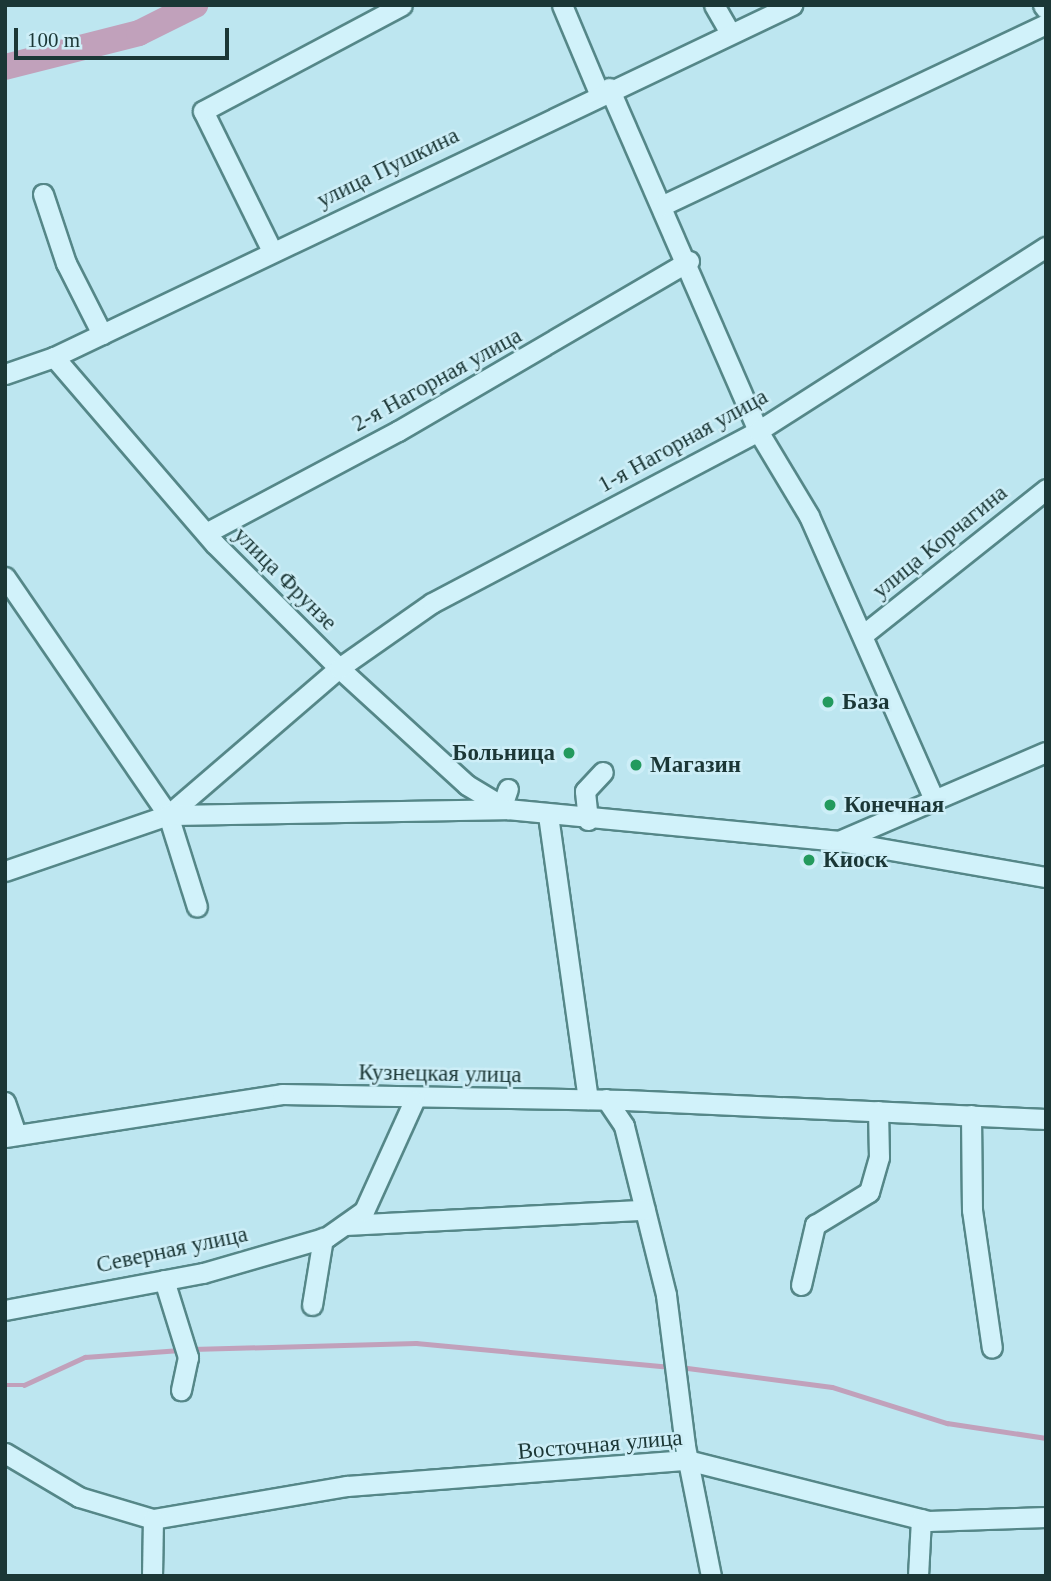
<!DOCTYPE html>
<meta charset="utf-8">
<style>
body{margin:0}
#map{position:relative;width:1051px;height:1581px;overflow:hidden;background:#bde6f0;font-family:"Times New Roman",serif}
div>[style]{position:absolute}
.stream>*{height:4.5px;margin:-2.25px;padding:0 2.25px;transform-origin:2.25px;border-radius:2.25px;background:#c1a1bb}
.river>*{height:26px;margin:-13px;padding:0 13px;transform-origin:13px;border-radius:13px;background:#c1a1bb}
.roads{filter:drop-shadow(2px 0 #558788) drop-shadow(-2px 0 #558788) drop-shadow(0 2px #558788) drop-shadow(0 -2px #558788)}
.minor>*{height:19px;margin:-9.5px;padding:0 9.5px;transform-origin:9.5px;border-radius:9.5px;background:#d1f2fa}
.dots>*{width:19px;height:19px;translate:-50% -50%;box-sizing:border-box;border:4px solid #cdeef7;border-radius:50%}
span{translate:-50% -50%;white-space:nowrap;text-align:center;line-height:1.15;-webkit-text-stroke:5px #cdeef7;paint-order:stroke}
.street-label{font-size:23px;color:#1b3736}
.poi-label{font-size:23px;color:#1b3736;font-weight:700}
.left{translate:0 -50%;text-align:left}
.right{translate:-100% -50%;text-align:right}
.frame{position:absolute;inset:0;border:7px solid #1b3736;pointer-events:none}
.scale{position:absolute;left:14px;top:28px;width:215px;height:32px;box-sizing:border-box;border:4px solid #1b3736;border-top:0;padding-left:9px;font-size:21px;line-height:24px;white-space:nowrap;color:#1b3736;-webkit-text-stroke:5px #cdeef7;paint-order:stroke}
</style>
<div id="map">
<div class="stream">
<i style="left:192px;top:1349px;width:224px;rotate:-1.5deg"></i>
<i style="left:416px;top:1343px;width:253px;rotate:5.4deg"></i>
<i style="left:680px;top:1367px;width:153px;rotate:7.5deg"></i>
<i style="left:832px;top:1387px;width:121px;rotate:17.4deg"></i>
<i style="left:947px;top:1423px;width:100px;rotate:8.6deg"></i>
<i style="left:5px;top:1385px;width:19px"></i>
<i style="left:24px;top:1385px;width:67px;rotate:-24.7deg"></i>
<i style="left:85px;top:1357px;width:95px;rotate:-4.2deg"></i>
</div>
<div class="river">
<i style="left:5px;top:67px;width:138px;rotate:-14.2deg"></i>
<i style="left:139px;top:33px;width:63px;rotate:-26.6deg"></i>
</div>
<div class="roads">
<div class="minor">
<i style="left:562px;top:5px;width:95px;rotate:67.2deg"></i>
<i style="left:714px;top:5px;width:32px;rotate:60deg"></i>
<i style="left:1043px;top:5px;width:5px;rotate:53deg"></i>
<i style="left:609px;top:88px;width:374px;rotate:66.5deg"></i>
<i style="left:758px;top:431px;width:99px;rotate:59deg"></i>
<i style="left:809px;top:516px;width:310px;rotate:66.2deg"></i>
<i style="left:43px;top:194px;width:73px;rotate:71.6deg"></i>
<i style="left:66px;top:263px;width:80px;rotate:63.1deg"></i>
<i style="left:663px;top:205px;width:424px;rotate:-25.3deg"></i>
<i style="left:272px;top:251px;width:156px;rotate:-116.2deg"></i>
<i style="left:203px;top:111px;width:225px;rotate:-28deg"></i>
<i style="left:54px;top:357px;width:247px;rotate:49.3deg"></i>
<i style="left:215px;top:544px;width:175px;rotate:45deg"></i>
<i style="left:339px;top:668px;width:173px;rotate:42.4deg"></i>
<i style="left:467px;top:785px;width:47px;rotate:31deg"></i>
<i style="left:507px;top:809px;width:334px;rotate:5.5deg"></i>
<i style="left:839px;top:841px;width:210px;rotate:9.9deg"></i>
<i style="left:5px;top:374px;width:52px;rotate:-19.1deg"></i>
<i style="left:54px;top:357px;width:818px;rotate:-25.5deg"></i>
<i style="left:206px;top:533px;width:217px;rotate:-28deg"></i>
<i style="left:398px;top:431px;width:337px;rotate:-30.3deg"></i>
<i style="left:5px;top:577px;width:288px;rotate:55.6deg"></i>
<i style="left:168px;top:815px;width:96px;rotate:72.5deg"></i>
<i style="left:864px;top:634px;width:233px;rotate:-38.5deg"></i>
<i style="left:502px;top:806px;width:18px;rotate:-71deg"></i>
<i style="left:168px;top:815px;width:225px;rotate:-40.7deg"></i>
<i style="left:339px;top:668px;width:113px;rotate:-35deg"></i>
<i style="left:432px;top:603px;width:369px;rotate:-27.8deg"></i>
<i style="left:758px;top:431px;width:342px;rotate:-32.6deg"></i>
<i style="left:548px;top:815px;width:287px;rotate:82deg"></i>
<i style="left:588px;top:820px;width:29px;rotate:-96deg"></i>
<i style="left:585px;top:791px;width:26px;rotate:-47deg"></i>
<i style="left:839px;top:841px;width:225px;rotate:-23.3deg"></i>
<i style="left:5px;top:871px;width:172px;rotate:-19deg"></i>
<i style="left:168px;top:815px;width:338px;rotate:-1deg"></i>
<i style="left:606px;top:1099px;width:32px;rotate:56deg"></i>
<i style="left:624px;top:1126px;width:174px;rotate:76deg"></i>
<i style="left:666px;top:1295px;width:152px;rotate:82.8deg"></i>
<i style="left:685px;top:1446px;width:133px;rotate:78.7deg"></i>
<i style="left:5px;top:1102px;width:31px;rotate:71deg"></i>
<i style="left:971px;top:1115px;width:95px;rotate:89.4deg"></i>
<i style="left:972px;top:1210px;width:139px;rotate:81.8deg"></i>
<i style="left:5px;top:1137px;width:280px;rotate:-8.8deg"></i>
<i style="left:282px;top:1094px;width:343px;rotate:1deg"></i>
<i style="left:625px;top:1100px;width:421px;rotate:2.6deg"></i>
<i style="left:345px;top:1225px;width:300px;rotate:-2.9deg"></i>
<i style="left:164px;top:1280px;width:81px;rotate:72.7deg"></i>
<i style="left:188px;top:1357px;width:34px;rotate:102deg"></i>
<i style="left:801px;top:1285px;width:62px;rotate:-76.9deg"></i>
<i style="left:815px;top:1225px;width:63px;rotate:-31.4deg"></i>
<i style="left:869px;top:1192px;width:36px;rotate:-74deg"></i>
<i style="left:879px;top:1157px;width:46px;rotate:-91.2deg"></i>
<i style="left:312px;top:1305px;width:68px;rotate:-80.7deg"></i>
<i style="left:5px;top:1310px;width:201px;rotate:-10.6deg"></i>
<i style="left:203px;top:1273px;width:129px;rotate:-16.2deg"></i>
<i style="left:327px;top:1237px;width:45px;rotate:-35.1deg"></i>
<i style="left:364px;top:1211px;width:121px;rotate:-65.6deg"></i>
<i style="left:5px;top:1453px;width:86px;rotate:30.7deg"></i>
<i style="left:79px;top:1497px;width:77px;rotate:16.6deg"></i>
<i style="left:153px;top:1519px;width:197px;rotate:-9.7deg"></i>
<i style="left:347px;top:1486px;width:341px;rotate:-4.4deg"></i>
<i style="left:687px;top:1460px;width:249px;rotate:14.2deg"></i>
<i style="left:928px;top:1521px;width:118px;rotate:-1.9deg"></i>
<i style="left:152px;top:1576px;width:57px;rotate:-89deg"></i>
<i style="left:918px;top:1576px;width:57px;rotate:-87deg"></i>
</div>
</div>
<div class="dots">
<i style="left:828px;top:702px;background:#239a5d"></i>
<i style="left:569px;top:753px;background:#239a5d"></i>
<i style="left:636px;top:765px;background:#239a5d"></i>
<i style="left:830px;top:805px;background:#239a5d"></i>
<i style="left:809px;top:860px;background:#239a5d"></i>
</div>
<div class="street-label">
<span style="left:388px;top:168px;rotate:-26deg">улица Пушкина</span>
<span style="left:437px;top:380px;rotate:-29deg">2-я Нагорная улица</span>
<span style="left:683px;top:441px;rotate:-29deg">1-я Нагорная улица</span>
<span style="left:940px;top:542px;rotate:-39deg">улица Корчагина</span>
<span style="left:285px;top:579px;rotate:45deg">улица Фрунзе</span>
<span style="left:440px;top:1074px;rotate:1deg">Кузнецкая улица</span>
<span style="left:172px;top:1250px;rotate:-12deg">Северная улица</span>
<span style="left:600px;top:1445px;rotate:-5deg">Восточная улица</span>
</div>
<div class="poi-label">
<span class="left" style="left:842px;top:702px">База</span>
<span class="right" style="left:555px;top:753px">Больница</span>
<span class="left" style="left:650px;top:765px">Магазин</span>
<span class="left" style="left:844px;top:805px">Конечная</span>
<span class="left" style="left:823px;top:860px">Киоск</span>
</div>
<div class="frame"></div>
<div class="scale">100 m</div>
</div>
